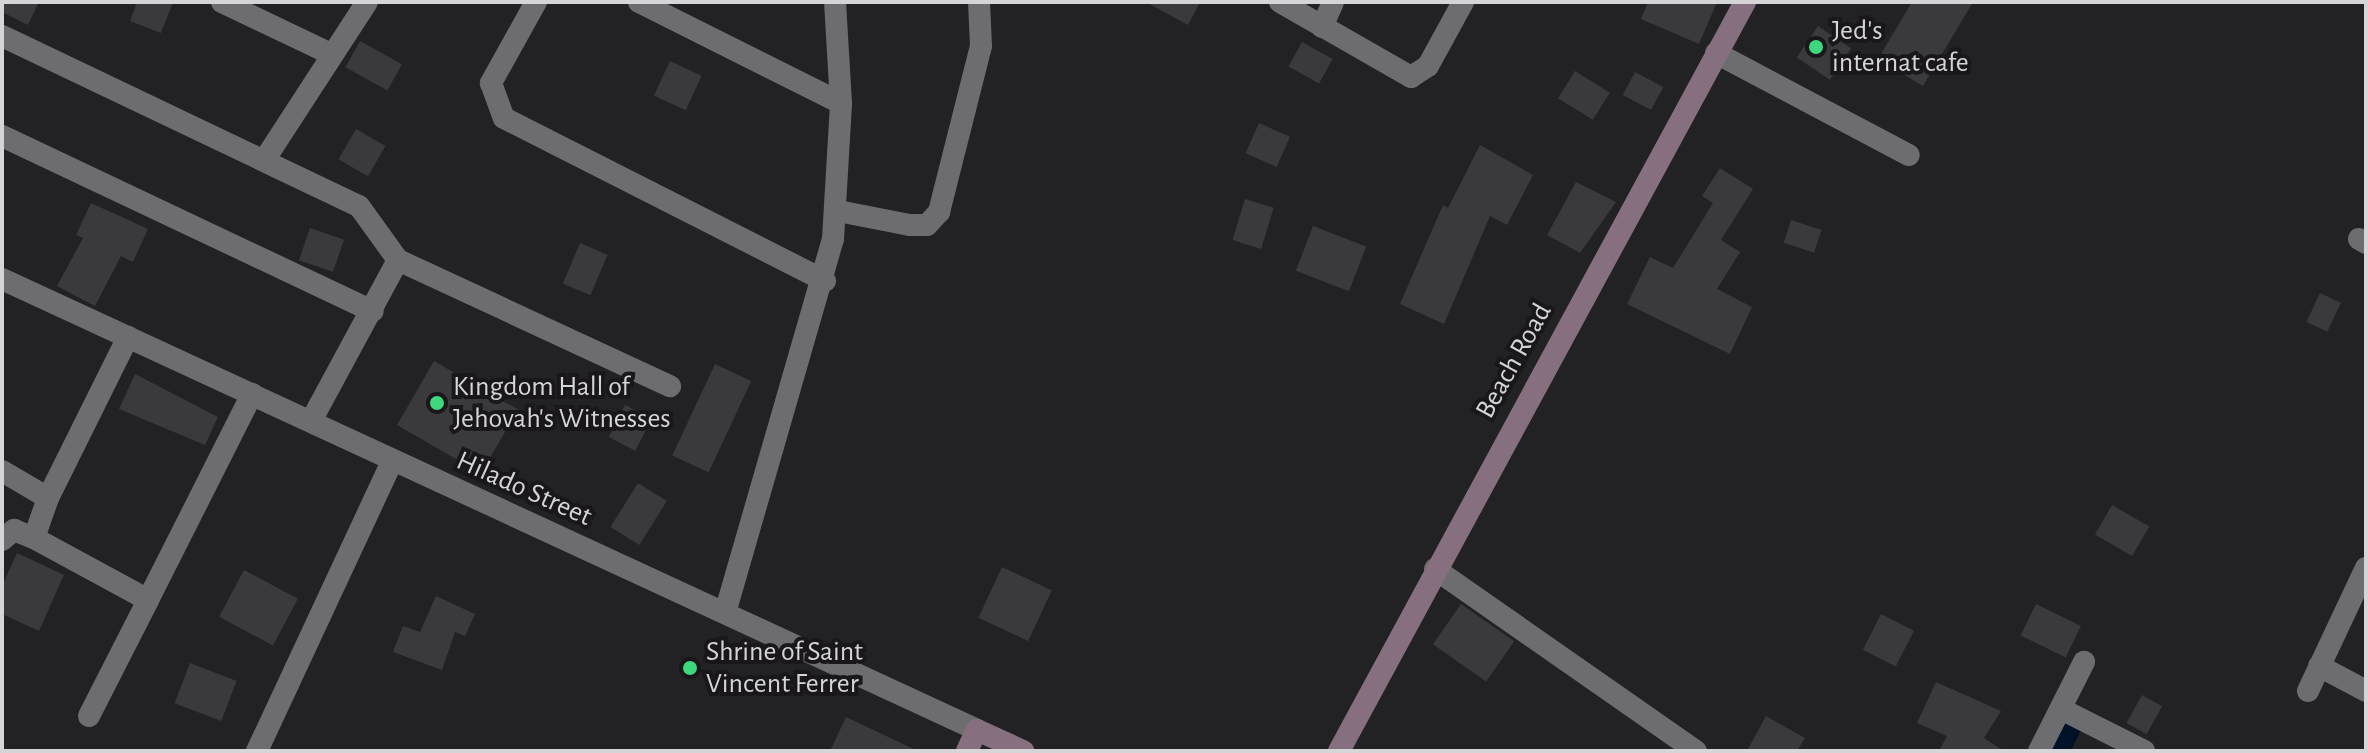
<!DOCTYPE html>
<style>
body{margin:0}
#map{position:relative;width:2368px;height:753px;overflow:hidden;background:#222123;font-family:"Alegreya Sans",sans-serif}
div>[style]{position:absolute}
.canal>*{height:26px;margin:-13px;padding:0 13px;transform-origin:13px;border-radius:13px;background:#001228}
.building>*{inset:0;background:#3a3a3d;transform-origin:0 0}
.minor>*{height:22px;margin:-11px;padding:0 11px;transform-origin:11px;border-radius:11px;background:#6d6c6f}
.secondary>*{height:22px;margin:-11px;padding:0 11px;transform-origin:11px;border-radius:11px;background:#86707f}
.dots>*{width:22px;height:22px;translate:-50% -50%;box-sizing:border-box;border:4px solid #19171a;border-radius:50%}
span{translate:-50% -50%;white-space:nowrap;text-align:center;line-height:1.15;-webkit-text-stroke:8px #19171a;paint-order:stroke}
.poi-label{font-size:28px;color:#d5d4d6}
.left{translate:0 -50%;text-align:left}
.street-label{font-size:28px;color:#d5d4d6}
.frame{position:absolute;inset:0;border:4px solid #d5d4d6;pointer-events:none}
</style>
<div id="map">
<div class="canal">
<i style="left:2056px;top:751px;width:30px;rotate:-63deg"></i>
</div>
<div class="building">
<i style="clip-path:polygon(2px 2px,39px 2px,28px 25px,2px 12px)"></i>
<i style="clip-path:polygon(137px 2px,173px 2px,161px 33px,130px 21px)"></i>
<i style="clip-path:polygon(1146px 2px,1200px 2px,1188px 25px)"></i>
<i style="clip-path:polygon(1648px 2px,1717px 2px,1699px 44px,1641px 19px)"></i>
<i style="clip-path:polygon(1912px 2px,1973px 2px,1923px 86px,1878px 59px)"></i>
<i style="left:1818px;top:26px;width:40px;height:38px;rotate:34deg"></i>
<i style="left:360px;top:41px;width:48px;height:30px;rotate:29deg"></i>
<i style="left:1302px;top:42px;width:35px;height:28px;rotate:29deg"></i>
<i style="left:670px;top:61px;width:35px;height:38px;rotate:25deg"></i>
<i style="left:1575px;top:71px;width:41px;height:32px;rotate:32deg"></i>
<i style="left:1635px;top:72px;width:32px;height:26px;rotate:28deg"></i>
<i style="left:1259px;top:123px;width:34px;height:33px;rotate:24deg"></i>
<i style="left:356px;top:129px;width:34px;height:35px;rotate:30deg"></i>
<i style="clip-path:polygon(1480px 145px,1533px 175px,1507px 225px,1490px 216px,1444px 324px,1400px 304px,1443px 205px,1448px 208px)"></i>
<i style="clip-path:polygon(1720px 168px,1753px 189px,1721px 240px,1740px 252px,1717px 289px,1752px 307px,1730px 354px,1627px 304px,1650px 257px,1673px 268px,1713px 203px,1702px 196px)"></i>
<i style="clip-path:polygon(1576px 182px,1616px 202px,1580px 253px,1547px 235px)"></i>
<i style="left:1245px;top:199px;width:30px;height:43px;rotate:17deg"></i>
<i style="clip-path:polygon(91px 203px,148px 229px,133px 262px,121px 256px,95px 306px,57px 286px,83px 238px,76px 235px)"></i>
<i style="left:1791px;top:220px;width:32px;height:24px;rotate:18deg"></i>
<i style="left:1313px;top:226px;width:57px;height:48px;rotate:21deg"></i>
<i style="left:310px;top:228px;width:36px;height:34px;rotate:19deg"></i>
<i style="left:580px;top:243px;width:30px;height:44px;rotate:23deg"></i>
<i style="left:2320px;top:293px;width:23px;height:32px;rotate:25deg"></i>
<i style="left:434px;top:361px;width:97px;height:74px;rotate:30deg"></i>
<i style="left:715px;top:364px;width:40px;height:101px;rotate:25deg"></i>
<i style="clip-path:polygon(135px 374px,218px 417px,205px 445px,119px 409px)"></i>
<i style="left:625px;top:405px;width:30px;height:36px;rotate:27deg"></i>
<i style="left:638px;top:483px;width:34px;height:52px;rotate:32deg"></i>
<i style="left:2112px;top:505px;width:43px;height:34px;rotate:30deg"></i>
<i style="clip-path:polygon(17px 553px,64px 575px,39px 631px,2px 614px,2px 586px)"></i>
<i style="left:1002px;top:567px;width:55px;height:56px;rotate:25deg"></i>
<i style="left:244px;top:570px;width:61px;height:53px;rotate:28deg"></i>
<i style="clip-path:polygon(436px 596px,475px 614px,465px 636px,455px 632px,442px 670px,393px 652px,403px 626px,420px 632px)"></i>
<i style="left:1461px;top:604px;width:65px;height:49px;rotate:35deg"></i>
<i style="left:2036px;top:604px;width:50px;height:35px;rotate:26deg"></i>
<i style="left:1881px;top:614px;width:37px;height:40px;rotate:27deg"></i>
<i style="left:190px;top:663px;width:50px;height:43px;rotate:21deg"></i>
<i style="clip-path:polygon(1936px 682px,2001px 711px,1984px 738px,2004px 751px,1939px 751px,1947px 736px,1917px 723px)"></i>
<i style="left:2142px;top:695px;width:23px;height:32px;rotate:29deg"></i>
<i style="clip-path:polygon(1766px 716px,1805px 738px,1797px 751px,1747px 751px)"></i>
<i style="clip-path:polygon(846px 717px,918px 751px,830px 751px)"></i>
</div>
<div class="minor">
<i style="left:222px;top:2px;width:121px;rotate:25.5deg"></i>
<i style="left:536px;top:2px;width:93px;rotate:119.1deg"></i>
<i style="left:491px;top:83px;width:37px;rotate:70deg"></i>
<i style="left:504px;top:118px;width:360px;rotate:26.9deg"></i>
<i style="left:639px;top:2px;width:226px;rotate:26.6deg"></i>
<i style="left:1280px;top:2px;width:151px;rotate:29.8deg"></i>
<i style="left:1411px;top:77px;width:20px;rotate:-33deg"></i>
<i style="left:1428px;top:66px;width:73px;rotate:-61.3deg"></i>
<i style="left:1322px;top:27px;width:27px;rotate:-66deg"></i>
<i style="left:2px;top:36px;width:395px;rotate:25.5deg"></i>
<i style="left:359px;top:206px;width:67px;rotate:54.2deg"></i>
<i style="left:398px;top:260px;width:300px;rotate:24.9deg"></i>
<i style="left:1716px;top:53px;width:218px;rotate:27.9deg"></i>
<i style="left:2px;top:136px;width:410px;rotate:25.3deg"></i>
<i style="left:265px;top:159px;width:187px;rotate:-57deg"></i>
<i style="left:838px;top:211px;width:73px;rotate:11deg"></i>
<i style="left:910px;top:225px;width:17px"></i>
<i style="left:927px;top:225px;width:18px;rotate:-47deg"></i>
<i style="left:939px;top:212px;width:171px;rotate:-75.8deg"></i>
<i style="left:981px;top:46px;width:44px;rotate:-92.6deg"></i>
<i style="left:2359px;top:239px;width:8px;rotate:30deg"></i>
<i style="left:2px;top:279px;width:1074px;rotate:24.82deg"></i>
<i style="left:311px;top:421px;width:183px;rotate:-61.6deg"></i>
<i style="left:2px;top:471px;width:53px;rotate:30.4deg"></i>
<i style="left:48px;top:498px;width:180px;rotate:-63.6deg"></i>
<i style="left:48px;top:498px;width:42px;rotate:109.3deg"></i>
<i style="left:34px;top:538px;width:130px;rotate:28.5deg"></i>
<i style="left:148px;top:600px;width:231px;rotate:-63.2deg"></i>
<i style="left:2px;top:540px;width:16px;rotate:-40deg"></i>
<i style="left:14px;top:530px;width:22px;rotate:22deg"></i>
<i style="left:1435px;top:569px;width:318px;rotate:34.9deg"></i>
<i style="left:725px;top:613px;width:389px;rotate:-73.9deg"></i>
<i style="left:833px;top:239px;width:136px;rotate:-86.6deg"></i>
<i style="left:841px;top:103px;width:101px;rotate:-93.4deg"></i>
<i style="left:2319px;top:666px;width:53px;rotate:28deg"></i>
<i style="left:2308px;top:691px;width:136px;rotate:-64.8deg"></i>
<i style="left:2061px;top:709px;width:93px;rotate:26.8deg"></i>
<i style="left:89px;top:716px;width:130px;rotate:-63deg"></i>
<i style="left:257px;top:751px;width:319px;rotate:-65deg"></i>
<i style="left:2039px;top:751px;width:100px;rotate:-63.2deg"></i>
</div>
<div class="secondary">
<i style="left:967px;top:751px;width:23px;rotate:-65deg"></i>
<i style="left:977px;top:730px;width:51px;rotate:24.5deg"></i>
<i style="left:1339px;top:751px;width:852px;rotate:-61.54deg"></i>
</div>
<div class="dots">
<i style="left:1816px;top:47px;background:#3ed77d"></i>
<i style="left:437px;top:403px;background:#3ed77d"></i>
<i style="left:690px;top:668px;background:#3ed77d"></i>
</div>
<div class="poi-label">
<span class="left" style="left:1832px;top:47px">Jed's<br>internat cafe</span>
<span class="left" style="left:453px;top:403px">Kingdom Hall of<br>Jehovah's Witnesses</span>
<span class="left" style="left:706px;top:668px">Shrine of Saint<br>Vincent Ferrer</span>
</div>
<div class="street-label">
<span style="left:1514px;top:361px;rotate:-61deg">Beach Road</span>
<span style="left:524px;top:489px;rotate:24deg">Hilado Street</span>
</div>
<div class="frame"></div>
</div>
